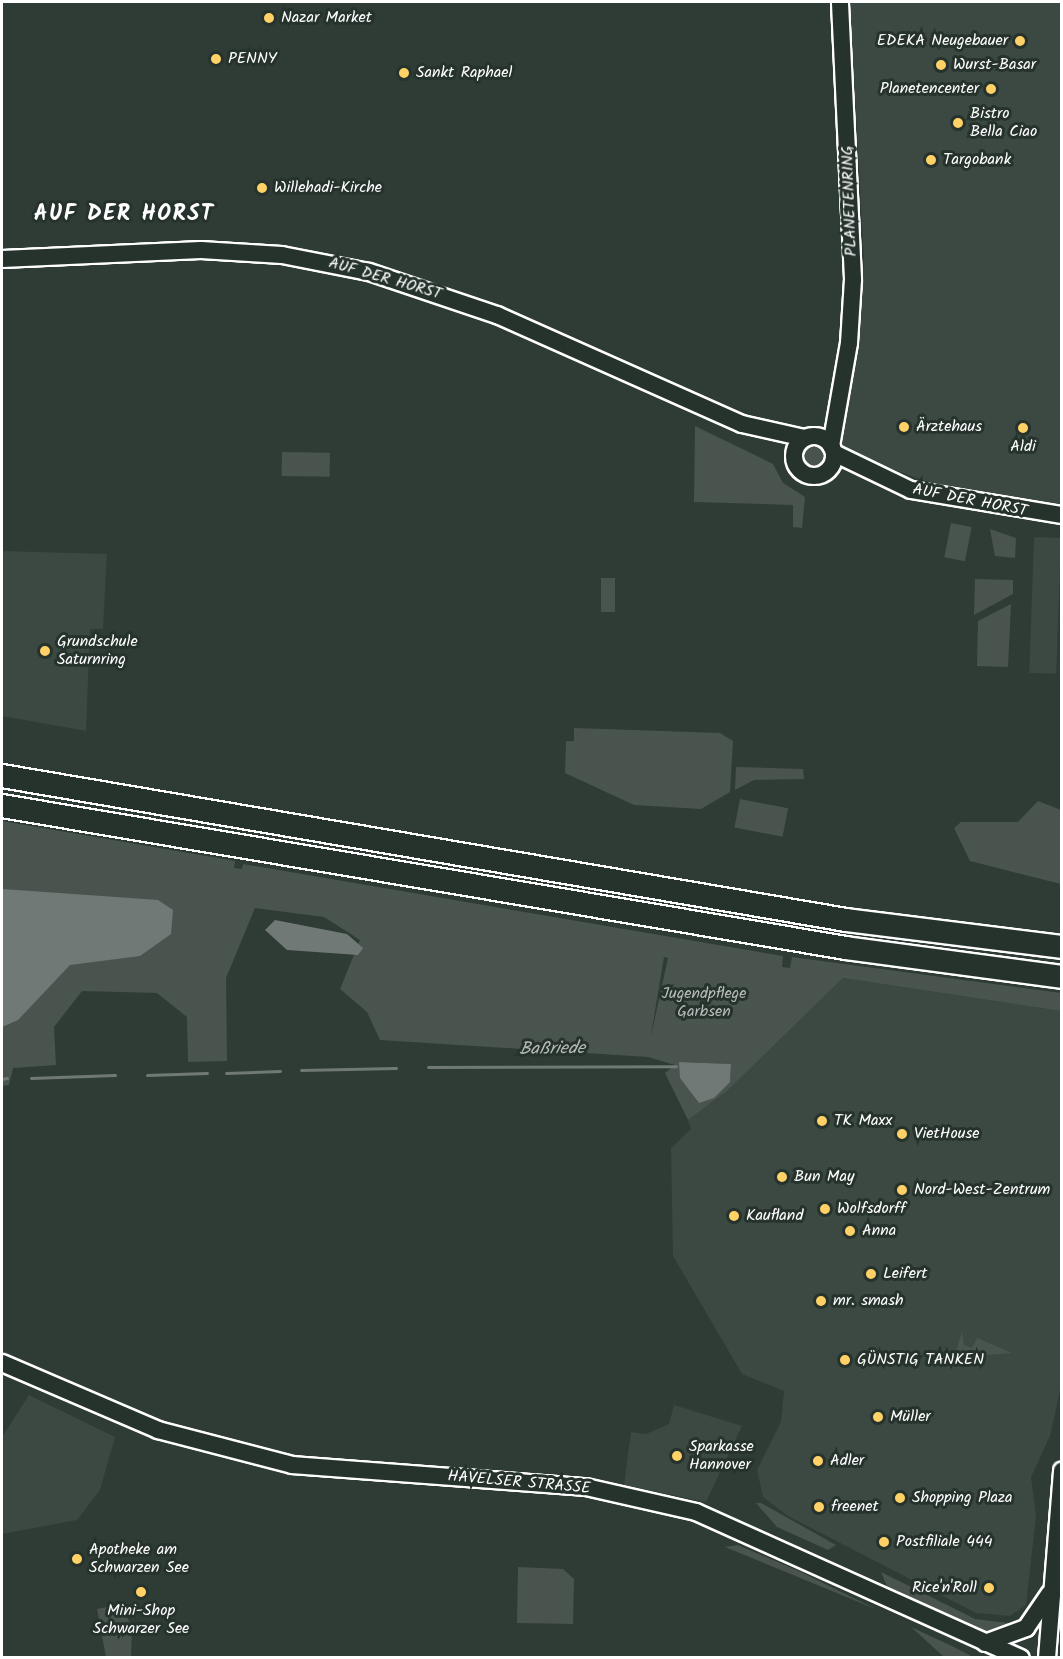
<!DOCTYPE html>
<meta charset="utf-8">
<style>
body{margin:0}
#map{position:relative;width:1063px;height:1659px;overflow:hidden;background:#2f3b35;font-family:Kalam,sans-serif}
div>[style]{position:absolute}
.built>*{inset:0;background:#3c4842;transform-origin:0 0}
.green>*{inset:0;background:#4a544f;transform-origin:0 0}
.round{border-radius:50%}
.water>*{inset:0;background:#707975}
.stream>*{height:3px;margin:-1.5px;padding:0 1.5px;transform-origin:1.5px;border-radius:1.5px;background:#707975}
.roads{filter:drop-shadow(2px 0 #fff) drop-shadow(-2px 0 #fff) drop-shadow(0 2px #fff) drop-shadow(0 -2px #fff)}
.tertiary>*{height:16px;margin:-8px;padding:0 8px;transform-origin:8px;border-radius:8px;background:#26332d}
.tertiary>.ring{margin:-8px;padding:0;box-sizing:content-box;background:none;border:16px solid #26332d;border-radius:50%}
.motorway>*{height:22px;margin:-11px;padding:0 11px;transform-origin:11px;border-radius:11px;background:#26332d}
.dots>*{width:16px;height:16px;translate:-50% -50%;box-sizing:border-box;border:3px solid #26332d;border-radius:50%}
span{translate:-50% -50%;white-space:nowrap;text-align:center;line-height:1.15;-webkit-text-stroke:6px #26332d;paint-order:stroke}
.poi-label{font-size:16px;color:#fff}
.left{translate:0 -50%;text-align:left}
.right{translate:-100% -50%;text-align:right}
.street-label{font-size:16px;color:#fff}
.park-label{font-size:16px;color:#b7bbb9}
.water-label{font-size:18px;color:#b8bcba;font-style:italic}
.district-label{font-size:22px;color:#fff;font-weight:700;letter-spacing:1.5px}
.frame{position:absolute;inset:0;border:3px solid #fff;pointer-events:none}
</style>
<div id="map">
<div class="built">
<i style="clip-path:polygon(850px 2px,1061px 2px,1061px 505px,945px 488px,842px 451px,839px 433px,858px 347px,864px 262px)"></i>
<i style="left:1034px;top:537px;width:27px;height:136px;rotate:2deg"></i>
<i style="clip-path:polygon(2px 551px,107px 554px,103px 629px,90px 629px,86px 731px,2px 716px)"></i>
<i style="clip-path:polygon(843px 978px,1061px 1011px,1061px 1386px,1050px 1436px,1031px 1477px,1036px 1516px,1026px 1605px,1010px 1616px,976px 1613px,788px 1516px,763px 1497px,757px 1470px,781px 1422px,784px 1391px,742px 1374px,673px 1256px,671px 1148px,691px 1129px,688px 1120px,727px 1091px)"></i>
<i style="clip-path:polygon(29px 1395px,115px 1437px,100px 1490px,77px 1520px,2px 1534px,2px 1437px)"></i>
<i style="clip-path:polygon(674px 1405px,742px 1426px,706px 1502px,624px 1485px,631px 1432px,646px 1434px,669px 1424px)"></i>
</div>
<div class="green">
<i style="clip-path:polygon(695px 426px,773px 464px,783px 483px,805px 497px,802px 528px,793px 527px,793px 505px,694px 502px)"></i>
<i class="round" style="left:802px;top:445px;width:24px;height:24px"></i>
<i style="left:282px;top:452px;width:48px;height:24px;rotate:1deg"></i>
<i style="left:951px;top:523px;width:21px;height:35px;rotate:11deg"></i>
<i style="clip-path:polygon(990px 529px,1016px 538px,1015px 558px,995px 556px)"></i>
<i style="left:601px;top:578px;width:14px;height:34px"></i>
<i style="clip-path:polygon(975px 579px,1013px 580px,1013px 594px,974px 615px)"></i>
<i style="clip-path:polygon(1011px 604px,1008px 667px,977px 666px,978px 621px)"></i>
<i style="clip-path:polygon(574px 728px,720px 733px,733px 741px,730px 792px,701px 809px,634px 805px,565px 773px,566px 741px,574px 741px)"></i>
<i style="clip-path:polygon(736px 767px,803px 769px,804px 779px,754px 780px,735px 790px)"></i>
<i style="left:740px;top:799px;width:49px;height:29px;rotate:11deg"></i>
<i style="clip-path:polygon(1038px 801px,1061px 810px,1061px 884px,970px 861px,954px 828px,961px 822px,1018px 822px)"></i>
<i style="clip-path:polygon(evenodd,2px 821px,235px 861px,234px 868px,242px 869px,243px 864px,783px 956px,782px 967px,790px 968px,792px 957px,1061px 993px,1061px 1011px,843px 978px,727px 1091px,688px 1120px,665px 1073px,675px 1065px,648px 1057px,380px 1040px,367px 1012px,340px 989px,360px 940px,324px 917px,255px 908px,226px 978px,227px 1061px,188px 1062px,187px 1017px,157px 993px,82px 991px,54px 1027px,56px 1065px,13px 1068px,9px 1085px,2px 1086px,2px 821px,664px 957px,668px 958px,651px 1036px,651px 1035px,664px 957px,2px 821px,679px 1062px,731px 1064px,730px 1082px,695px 1096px,679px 1062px)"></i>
<i style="clip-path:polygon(962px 1331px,964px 1345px,972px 1348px,977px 1338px,1012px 1353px,954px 1358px)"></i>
<i style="clip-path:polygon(756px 1503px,761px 1503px,836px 1545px,828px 1550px,777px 1527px)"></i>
<i style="clip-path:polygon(738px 1545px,801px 1572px,878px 1610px,725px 1547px)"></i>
<i style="clip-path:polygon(518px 1567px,563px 1569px,574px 1579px,573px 1624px,517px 1623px)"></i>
<i style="clip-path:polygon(881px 1572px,975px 1619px,1016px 1624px,984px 1633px,887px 1586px)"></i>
<i style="clip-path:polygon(120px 1604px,132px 1627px,131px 1657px,106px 1657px,97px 1609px)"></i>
<i style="clip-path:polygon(911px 1627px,954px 1647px,973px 1657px,944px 1657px)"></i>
</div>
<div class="water">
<i style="clip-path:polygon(2px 889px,158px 900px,173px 910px,171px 934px,140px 956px,70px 965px,18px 1020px,2px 1027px)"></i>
<i style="clip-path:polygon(275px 920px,347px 934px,363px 948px,358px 955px,287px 950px,265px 930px)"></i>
<i style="clip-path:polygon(679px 1062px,731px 1064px,730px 1082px,714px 1098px,699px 1103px,680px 1078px)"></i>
</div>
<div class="stream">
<i style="left:428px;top:1067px;width:248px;rotate:-0.2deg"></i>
<i style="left:301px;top:1070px;width:95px;rotate:-1.2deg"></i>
<i style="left:226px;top:1073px;width:54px;rotate:-2.1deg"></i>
<i style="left:147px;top:1075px;width:60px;rotate:-1.9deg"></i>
<i style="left:31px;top:1078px;width:84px;rotate:-2deg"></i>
<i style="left:2px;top:1079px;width:5px;rotate:-11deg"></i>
</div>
<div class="roads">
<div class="tertiary">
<i style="left:2px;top:259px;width:199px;rotate:-2.6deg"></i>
<i style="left:201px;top:250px;width:81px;rotate:3.5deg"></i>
<i style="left:282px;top:255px;width:89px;rotate:11.1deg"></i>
<i style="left:369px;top:272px;width:135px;rotate:18.6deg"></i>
<i style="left:497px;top:315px;width:268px;rotate:24deg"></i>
<i style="left:742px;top:424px;width:64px;rotate:12.7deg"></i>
<i class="ring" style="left:794px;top:436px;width:24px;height:24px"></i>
<i style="left:831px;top:446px;width:105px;rotate:-80.1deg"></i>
<i style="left:849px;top:343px;width:64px;rotate:-86.4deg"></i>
<i style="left:853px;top:279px;width:277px;rotate:-92.7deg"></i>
<i style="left:834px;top:453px;width:85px;rotate:25.7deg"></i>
<i style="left:911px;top:490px;width:153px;rotate:9.4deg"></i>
<i style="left:2px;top:1363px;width:170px;rotate:23.2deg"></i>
<i style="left:158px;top:1430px;width:138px;rotate:14.6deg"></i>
<i style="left:292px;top:1465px;width:295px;rotate:4.3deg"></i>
<i style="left:586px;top:1487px;width:113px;rotate:12.8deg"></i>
<i style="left:696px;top:1512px;width:356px;rotate:24.2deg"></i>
<i style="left:985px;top:1643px;width:44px;rotate:-20.1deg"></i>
<i style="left:1026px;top:1628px;width:42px;rotate:-55.6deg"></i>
<i style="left:1047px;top:1658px;width:188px;rotate:-85.4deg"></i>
</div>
<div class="motorway">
<i style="left:2px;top:776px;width:856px;rotate:9.68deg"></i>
<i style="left:846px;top:920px;width:218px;rotate:7.1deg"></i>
<i style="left:2px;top:806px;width:856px;rotate:9.55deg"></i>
<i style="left:846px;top:948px;width:218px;rotate:7.6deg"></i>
</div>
</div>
<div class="dots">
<i style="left:269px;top:18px;background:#ffd166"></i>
<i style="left:1020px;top:41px;background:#ffd166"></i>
<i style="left:216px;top:59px;background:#ffd166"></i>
<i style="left:941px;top:65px;background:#ffd166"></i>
<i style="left:404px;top:73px;background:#ffd166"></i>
<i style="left:991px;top:89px;background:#ffd166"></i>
<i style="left:958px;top:123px;background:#ffd166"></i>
<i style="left:931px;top:160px;background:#ffd166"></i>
<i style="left:262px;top:188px;background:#ffd166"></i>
<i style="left:904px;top:427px;background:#ffd166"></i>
<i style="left:1023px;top:428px;background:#ffd166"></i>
<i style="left:45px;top:651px;background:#ffd166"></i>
<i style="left:822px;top:1121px;background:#ffd166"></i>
<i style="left:902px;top:1134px;background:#ffd166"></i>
<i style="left:782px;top:1177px;background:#ffd166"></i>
<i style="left:902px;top:1190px;background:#ffd166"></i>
<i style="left:825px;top:1209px;background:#ffd166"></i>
<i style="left:734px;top:1216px;background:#ffd166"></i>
<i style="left:850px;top:1231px;background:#ffd166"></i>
<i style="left:871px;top:1274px;background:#ffd166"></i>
<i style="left:821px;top:1301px;background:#ffd166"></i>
<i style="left:845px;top:1360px;background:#ffd166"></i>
<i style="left:878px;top:1417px;background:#ffd166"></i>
<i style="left:677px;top:1456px;background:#ffd166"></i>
<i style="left:818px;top:1461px;background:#ffd166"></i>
<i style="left:900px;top:1498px;background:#ffd166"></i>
<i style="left:819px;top:1507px;background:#ffd166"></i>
<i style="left:884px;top:1542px;background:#ffd166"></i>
<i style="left:77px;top:1559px;background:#ffd166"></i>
<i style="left:989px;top:1588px;background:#ffd166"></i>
<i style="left:141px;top:1592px;background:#ffd166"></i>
</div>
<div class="poi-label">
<span class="left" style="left:281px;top:18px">Nazar Market</span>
<span class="right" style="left:1008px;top:41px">EDEKA Neugebauer</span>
<span class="left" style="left:228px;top:59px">PENNY</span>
<span class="left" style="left:953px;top:65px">Wurst-Basar</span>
<span class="left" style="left:416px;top:73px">Sankt Raphael</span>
<span class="right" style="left:979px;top:89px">Planetencenter</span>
<span class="left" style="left:970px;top:123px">Bistro<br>Bella Ciao</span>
<span class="left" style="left:943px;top:160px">Targobank</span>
<span class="left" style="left:274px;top:188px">Willehadi-Kirche</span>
<span class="left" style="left:916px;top:427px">Ärztehaus</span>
<span style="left:1023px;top:447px">Aldi</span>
<span class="left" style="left:57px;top:651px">Grundschule<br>Saturnring</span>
<span class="left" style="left:834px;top:1121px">TK Maxx</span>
<span class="left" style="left:914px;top:1134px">VietHouse</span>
<span class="left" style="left:794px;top:1177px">Bun May</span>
<span class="left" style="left:914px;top:1190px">Nord-West-Zentrum</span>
<span class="left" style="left:837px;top:1209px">Wolfsdorff</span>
<span class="left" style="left:746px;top:1216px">Kaufland</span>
<span class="left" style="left:862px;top:1231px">Anna</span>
<span class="left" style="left:883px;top:1274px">Leifert</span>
<span class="left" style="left:833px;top:1301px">mr. smash</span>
<span class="left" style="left:857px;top:1360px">GÜNSTIG TANKEN</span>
<span class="left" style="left:890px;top:1417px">Müller</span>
<span class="left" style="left:689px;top:1456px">Sparkasse<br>Hannover</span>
<span class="left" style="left:830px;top:1461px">Adler</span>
<span class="left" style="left:912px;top:1498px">Shopping Plaza</span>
<span class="left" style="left:831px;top:1507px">freenet</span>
<span class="left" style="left:896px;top:1542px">Postfiliale 444</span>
<span class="left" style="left:89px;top:1559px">Apotheke am<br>Schwarzen See</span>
<span class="right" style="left:977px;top:1588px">Rice'n'Roll</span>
<span style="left:141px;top:1620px">Mini-Shop<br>Schwarzer See</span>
</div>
<div class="street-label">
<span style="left:850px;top:201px;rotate:-92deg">PLANETENRING</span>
<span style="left:385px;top:279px;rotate:16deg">AUF DER HORST</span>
<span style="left:970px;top:501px;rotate:11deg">AUF DER HORST</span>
<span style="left:519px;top:1483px;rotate:5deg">HAVELSER STRASSE</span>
</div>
<div class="park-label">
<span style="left:704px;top:1003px">Jugendpflege<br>Garbsen</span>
</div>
<div class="water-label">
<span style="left:552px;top:1050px;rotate:-1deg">Baßriede</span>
</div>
<div class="district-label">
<span style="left:124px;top:215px">AUF DER HORST</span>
</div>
<div class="frame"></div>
</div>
